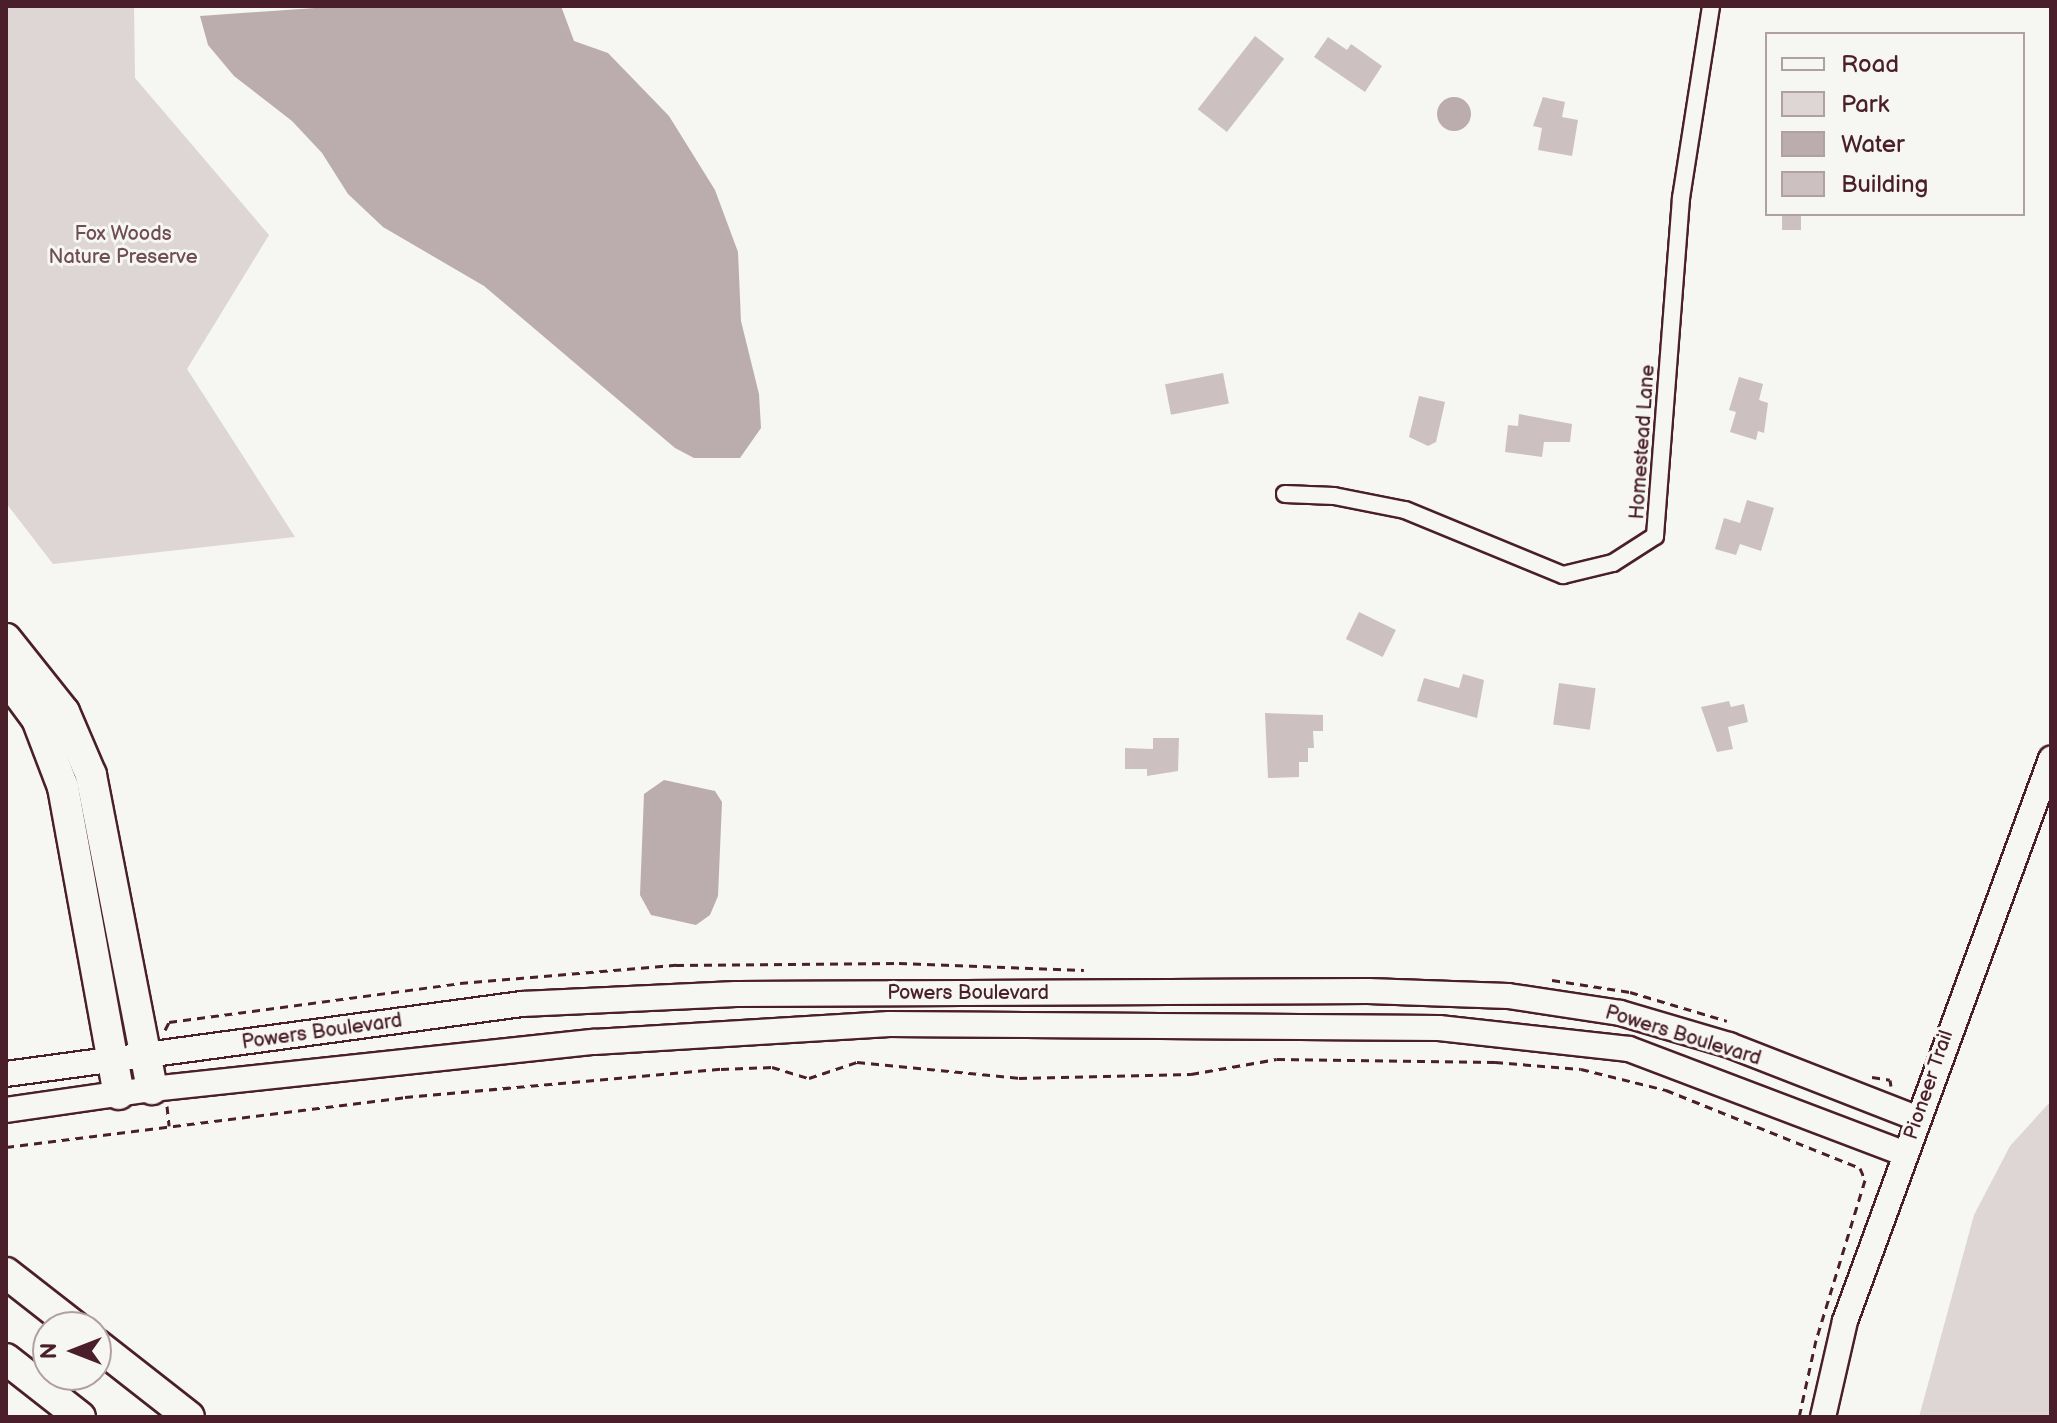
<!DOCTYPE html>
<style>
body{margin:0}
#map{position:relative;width:2057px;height:1423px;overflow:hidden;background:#f6f6f2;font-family:"Balsamiq Sans",sans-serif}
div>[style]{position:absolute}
.green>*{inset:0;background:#ddd6d5}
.water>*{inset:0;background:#bbadae}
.round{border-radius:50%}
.building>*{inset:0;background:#ccc1c0;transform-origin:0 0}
.path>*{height:3px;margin-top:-1.5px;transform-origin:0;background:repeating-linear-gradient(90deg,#4a1f2b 0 8px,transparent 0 14px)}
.roads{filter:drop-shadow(2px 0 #4a1f2b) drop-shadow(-2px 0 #4a1f2b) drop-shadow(0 2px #4a1f2b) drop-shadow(0 -2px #4a1f2b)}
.minor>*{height:16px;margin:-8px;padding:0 8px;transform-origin:8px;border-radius:8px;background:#f6f6f2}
.secondary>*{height:24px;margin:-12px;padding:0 12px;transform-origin:12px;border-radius:12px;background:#f6f6f2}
.motorway>*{height:30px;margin:-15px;padding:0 15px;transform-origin:15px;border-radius:15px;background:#f6f6f2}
span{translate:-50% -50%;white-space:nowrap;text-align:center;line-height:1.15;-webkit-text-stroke:6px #f6f6f2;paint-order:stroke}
.park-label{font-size:20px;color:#6f4d56}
.street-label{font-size:20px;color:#4a1f2b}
.frame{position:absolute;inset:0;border:8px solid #4a1f2b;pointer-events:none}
.legend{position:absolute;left:1765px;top:32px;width:260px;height:184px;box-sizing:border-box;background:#f6f6f2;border:2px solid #b1a0a2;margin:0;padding:10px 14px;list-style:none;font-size:24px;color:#4a1f2b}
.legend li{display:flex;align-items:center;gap:16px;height:40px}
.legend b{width:40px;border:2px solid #b1a0a2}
.north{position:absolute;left:32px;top:1311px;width:80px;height:80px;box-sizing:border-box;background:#f6f6f2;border:2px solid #b1a0a2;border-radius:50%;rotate:270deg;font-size:22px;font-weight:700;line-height:32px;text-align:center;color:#4a1f2b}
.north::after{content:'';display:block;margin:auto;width:28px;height:36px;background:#4a1f2b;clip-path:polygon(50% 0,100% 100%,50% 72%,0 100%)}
</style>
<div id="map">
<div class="green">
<i style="clip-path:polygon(6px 6px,134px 6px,135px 78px,269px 235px,187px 369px,295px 537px,53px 564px,6px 503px)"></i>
<i style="clip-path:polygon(2051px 1101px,2051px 1417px,1919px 1417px,1974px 1215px,2010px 1146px)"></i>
</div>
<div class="water">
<i style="clip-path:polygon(344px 6px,561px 6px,574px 41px,608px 53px,669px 116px,715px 190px,738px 252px,741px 321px,759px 394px,761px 428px,740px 458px,694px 458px,675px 448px,484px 286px,383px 227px,348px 194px,322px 153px,292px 121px,234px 76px,208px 45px,200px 16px)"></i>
<i class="round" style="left:1437px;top:97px;width:34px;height:34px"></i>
<i style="clip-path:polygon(664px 780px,715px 791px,722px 802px,718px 896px,710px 915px,696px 925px,651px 915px,640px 895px,644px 794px)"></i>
</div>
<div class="building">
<i style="left:1255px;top:36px;width:37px;height:93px;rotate:38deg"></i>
<i style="clip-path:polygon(1328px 37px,1347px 50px,1351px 44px,1382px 66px,1365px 92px,1314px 57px)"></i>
<i style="clip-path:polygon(1543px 97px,1565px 102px,1562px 117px,1578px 120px,1572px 156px,1538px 150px,1542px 128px,1533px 126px)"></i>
<i style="left:1782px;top:214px;width:19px;height:16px"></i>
<i style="left:1223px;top:373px;width:31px;height:59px;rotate:79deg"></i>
<i style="clip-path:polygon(1739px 377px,1763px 384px,1759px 400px,1768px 403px,1764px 433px,1758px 431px,1756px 440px,1730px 432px,1736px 412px,1729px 410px)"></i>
<i style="clip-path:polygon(1419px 396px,1445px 402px,1436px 442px,1428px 446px,1409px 437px)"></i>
<i style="clip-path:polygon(1519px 414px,1572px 424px,1570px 442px,1544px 442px,1542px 457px,1505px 452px,1508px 425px,1518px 426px)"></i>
<i style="clip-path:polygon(1747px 500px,1774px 508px,1761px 551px,1740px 544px,1736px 555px,1715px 549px,1724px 518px,1740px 523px)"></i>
<i style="left:1359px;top:612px;width:41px;height:30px;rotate:26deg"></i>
<i style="clip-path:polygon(1463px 674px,1484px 680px,1477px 718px,1417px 701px,1424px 678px,1459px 688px)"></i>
<i style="left:1559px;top:683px;width:37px;height:42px;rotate:8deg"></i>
<i style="clip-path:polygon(1729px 701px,1731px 707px,1744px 704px,1748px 722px,1728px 727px,1733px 749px,1717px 752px,1701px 707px)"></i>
<i style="clip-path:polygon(1265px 713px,1323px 715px,1323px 731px,1313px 731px,1314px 748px,1308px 748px,1308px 762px,1299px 762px,1299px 777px,1268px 778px)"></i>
<i style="clip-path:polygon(1153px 738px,1179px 738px,1178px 771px,1147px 776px,1147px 769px,1125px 769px,1125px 748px,1153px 749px)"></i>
</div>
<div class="path">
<i style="left:1552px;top:980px;width:79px;rotate:8.7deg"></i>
<i style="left:1630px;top:992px;width:101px;rotate:16.6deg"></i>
<i style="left:165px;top:1030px;width:9px;rotate:-63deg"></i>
<i style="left:169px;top:1022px;width:294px;rotate:-7.6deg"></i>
<i style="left:460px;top:983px;width:217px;rotate:-4.8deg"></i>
<i style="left:676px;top:965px;width:223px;rotate:-0.5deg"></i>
<i style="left:899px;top:963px;width:185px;rotate:2.2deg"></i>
<i style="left:1872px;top:1077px;width:18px;rotate:9deg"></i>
<i style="left:1890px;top:1080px;width:6px;rotate:81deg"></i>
<i style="left:167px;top:1106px;width:20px;rotate:84deg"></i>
<i style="left:6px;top:1147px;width:402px;rotate:-7.1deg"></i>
<i style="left:405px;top:1097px;width:317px;rotate:-5.1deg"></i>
<i style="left:721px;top:1069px;width:51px;rotate:-2.2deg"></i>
<i style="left:772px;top:1067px;width:39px;rotate:17deg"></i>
<i style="left:809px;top:1078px;width:51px;rotate:-18.4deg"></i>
<i style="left:857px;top:1062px;width:163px;rotate:5.6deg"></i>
<i style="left:1019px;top:1078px;width:172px;rotate:-1.3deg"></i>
<i style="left:1191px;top:1074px;width:87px;rotate:-9.9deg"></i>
<i style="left:1277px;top:1059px;width:218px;rotate:0.8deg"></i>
<i style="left:1495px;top:1062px;width:86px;rotate:4.7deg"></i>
<i style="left:1581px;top:1069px;width:88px;rotate:13.9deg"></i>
<i style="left:1666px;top:1090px;width:209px;rotate:21.9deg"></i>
<i style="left:1860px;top:1168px;width:13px;rotate:67deg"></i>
<i style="left:1865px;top:1180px;width:167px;rotate:107deg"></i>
<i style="left:1816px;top:1340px;width:79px;rotate:102.4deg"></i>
</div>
<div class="roads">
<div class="minor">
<i style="left:1285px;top:494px;width:49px;rotate:2.3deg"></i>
<i style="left:1334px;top:496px;width:72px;rotate:11.2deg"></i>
<i style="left:1405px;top:510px;width:171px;rotate:22.4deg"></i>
<i style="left:1563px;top:575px;width:51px;rotate:-13.5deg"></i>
<i style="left:1613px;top:563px;width:50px;rotate:-32.7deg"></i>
<i style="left:1655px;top:536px;width:339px;rotate:-85.6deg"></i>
<i style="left:1681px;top:198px;width:194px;rotate:-81.1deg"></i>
</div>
<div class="secondary">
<i style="left:6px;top:1074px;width:521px;rotate:-7.73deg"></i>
<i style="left:522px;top:1004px;width:214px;rotate:-2.7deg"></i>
<i style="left:736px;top:994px;width:632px;rotate:-0.27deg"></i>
<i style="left:1368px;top:991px;width:140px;rotate:2deg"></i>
<i style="left:1508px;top:996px;width:113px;rotate:8.6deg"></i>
<i style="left:1620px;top:1013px;width:114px;rotate:16.4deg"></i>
<i style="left:1729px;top:1045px;width:201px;rotate:21.3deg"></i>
<i style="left:6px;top:1110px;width:148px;rotate:-8.2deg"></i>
<i style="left:152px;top:1089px;width:444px;rotate:-6.1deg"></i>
<i style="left:594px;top:1042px;width:296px;rotate:-3.5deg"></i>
<i style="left:889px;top:1024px;width:550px;rotate:0.42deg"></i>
<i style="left:1439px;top:1028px;width:191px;rotate:6.3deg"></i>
<i style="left:1629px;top:1049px;width:295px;rotate:20.8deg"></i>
<i style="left:1823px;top:1417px;width:98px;rotate:-77.1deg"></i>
<i style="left:1845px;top:1321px;width:599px;rotate:-69.87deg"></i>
</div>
<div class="motorway">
<i style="left:6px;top:639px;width:93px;rotate:51.5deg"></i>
<i style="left:64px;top:712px;width:69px;rotate:66.8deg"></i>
<i style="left:91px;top:775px;width:320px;rotate:79deg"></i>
<i style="left:6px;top:677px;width:52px;rotate:53.6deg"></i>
<i style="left:37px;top:719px;width:73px;rotate:69.1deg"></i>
<i style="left:63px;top:787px;width:312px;rotate:79.7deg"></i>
<i style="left:6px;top:1273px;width:88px;rotate:38deg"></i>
<i style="left:96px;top:1344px;width:118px;rotate:38.1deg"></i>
<i style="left:6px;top:1359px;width:94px;rotate:38.1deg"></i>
</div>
</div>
<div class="park-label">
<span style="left:123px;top:246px">Fox Woods<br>Nature Preserve</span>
</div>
<div class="street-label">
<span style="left:1643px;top:442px;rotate:-86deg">Homestead Lane</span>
<span style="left:968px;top:993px">Powers Boulevard</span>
<span style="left:322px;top:1032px;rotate:-8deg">Powers Boulevard</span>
<span style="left:1683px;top:1036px;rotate:17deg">Powers Boulevard</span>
<span style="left:1929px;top:1085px;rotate:-71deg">Pioneer Trail</span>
</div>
<div class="frame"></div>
<ul class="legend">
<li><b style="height:10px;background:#f6f6f2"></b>Road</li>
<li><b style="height:22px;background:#ddd6d5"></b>Park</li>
<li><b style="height:22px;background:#bbadae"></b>Water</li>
<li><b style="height:22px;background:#ccc1c0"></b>Building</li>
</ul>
<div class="north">N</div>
</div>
